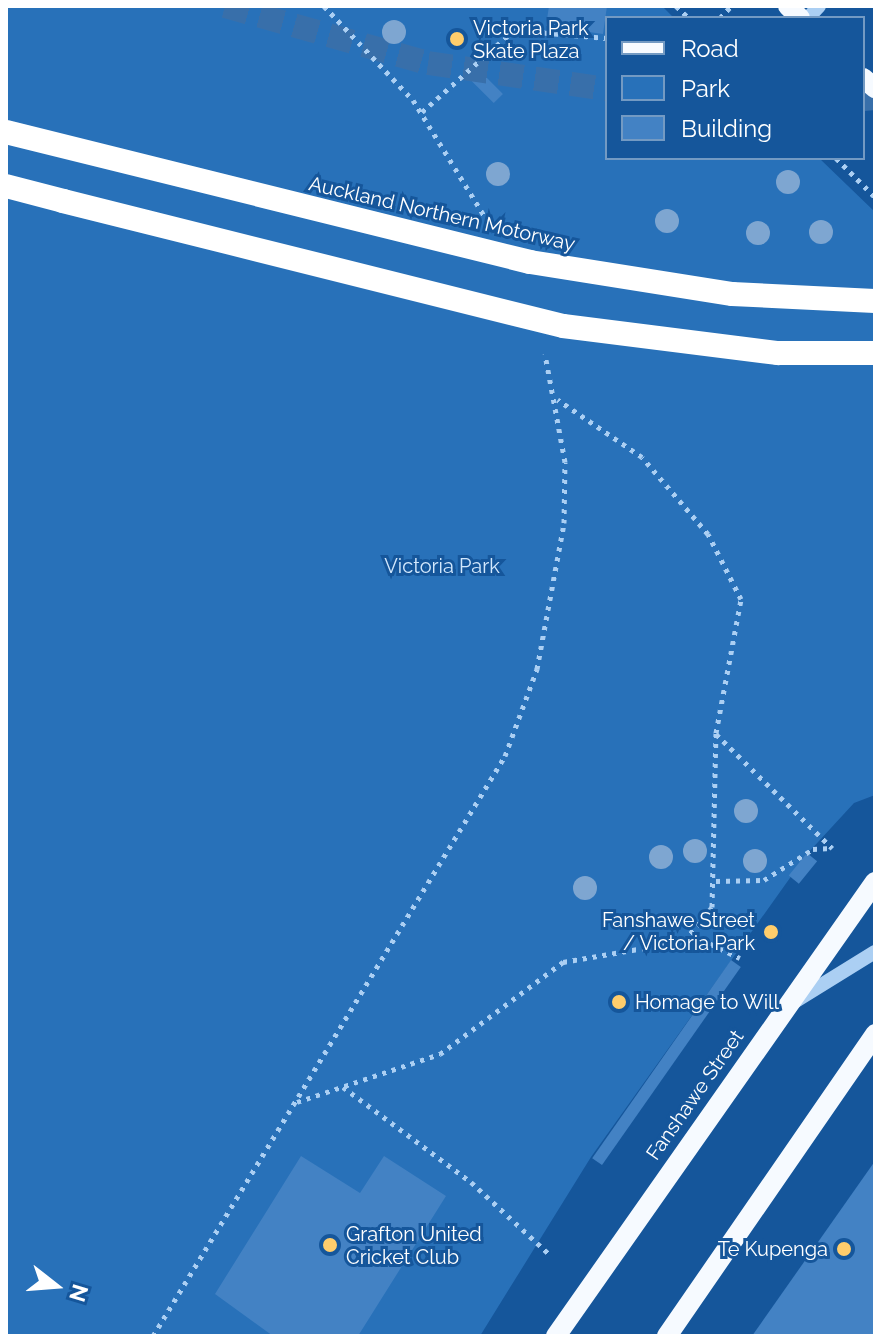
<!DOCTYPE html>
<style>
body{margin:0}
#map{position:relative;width:881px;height:1342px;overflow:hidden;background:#15569b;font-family:Raleway,sans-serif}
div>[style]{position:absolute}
.green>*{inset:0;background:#2871b9}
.building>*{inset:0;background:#4382c4;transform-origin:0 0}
.highway-tunnel>*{height:24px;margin-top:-12px;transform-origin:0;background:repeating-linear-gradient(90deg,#386faa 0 24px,transparent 0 36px)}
.path>*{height:5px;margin-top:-2.5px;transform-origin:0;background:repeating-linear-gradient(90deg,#abcff3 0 4px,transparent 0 10px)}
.minor>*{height:14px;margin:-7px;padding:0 7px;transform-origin:7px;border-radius:7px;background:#abcff3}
.major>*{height:20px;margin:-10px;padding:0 10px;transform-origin:10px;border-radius:10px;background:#f6faff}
.highway>*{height:24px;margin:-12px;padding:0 12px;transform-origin:12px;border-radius:12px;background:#fff}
.highway-bridge>*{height:24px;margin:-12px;padding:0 12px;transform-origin:12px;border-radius:12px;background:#fff}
.trees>*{width:24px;height:24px;margin:-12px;border-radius:50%;background:#7ea6d1}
.dots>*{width:22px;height:22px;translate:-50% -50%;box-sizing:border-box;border:4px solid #15569b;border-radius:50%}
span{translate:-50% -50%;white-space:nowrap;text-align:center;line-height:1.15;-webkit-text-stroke:6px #15569b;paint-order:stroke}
.poi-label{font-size:20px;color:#fff}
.left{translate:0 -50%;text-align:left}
.right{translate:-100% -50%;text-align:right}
.street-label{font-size:20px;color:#fff}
.park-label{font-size:20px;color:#d3e8fd}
.frame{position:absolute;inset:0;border:8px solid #fff;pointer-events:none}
.legend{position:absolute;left:605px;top:16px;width:260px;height:144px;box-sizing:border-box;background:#15569b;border:2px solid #739ac3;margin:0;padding:10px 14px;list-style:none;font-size:24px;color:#fff}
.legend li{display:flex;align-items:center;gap:16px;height:40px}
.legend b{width:40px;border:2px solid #739ac3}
.north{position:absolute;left:16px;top:1246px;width:80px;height:80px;-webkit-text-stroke:6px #15569b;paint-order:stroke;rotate:107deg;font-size:22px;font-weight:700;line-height:32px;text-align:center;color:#fff}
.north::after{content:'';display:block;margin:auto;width:28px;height:36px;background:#fff;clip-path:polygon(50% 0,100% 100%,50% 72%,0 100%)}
</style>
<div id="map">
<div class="green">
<i style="clip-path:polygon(6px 6px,662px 6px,674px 18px,607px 18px,607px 158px,819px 158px,875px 212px,875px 795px,854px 803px,807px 854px,591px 1157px,480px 1336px,6px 1336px)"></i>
</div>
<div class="building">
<i style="clip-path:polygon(549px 6px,607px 6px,603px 34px,546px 26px)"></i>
<i style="left:481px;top:72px;width:31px;height:13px;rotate:45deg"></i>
<i style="left:807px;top:853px;width:13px;height:29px;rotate:39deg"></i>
<i style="left:731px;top:960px;width:12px;height:242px;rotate:35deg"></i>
<i style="clip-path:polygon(301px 1156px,360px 1193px,384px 1156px,446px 1196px,358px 1336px,273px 1336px,215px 1294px)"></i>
<i style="clip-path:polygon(875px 1161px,875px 1336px,752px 1336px)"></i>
</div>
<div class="highway-tunnel">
<i style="left:225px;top:6px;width:211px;rotate:15.7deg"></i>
<i style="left:428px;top:63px;width:181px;rotate:8.3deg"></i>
<i style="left:863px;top:99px;width:12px;rotate:-5deg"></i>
</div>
<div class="path">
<i style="left:324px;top:6px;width:129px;rotate:46.6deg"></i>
<i style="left:413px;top:100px;width:137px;rotate:58.4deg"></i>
<i style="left:676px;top:6px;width:18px;rotate:43deg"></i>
<i style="left:720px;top:18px;width:16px;rotate:-47deg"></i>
<i style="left:422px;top:112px;width:123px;rotate:-41.7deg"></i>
<i style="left:514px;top:30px;width:93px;rotate:4.9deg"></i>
<i style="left:836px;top:158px;width:55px;rotate:45deg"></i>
<i style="left:716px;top:734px;width:163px;rotate:44.5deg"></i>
<i style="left:716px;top:881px;width:48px;rotate:-1.2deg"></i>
<i style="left:764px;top:880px;width:58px;rotate:-32.3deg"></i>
<i style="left:813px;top:849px;width:18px;rotate:-3deg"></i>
<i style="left:692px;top:935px;width:53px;rotate:25.6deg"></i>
<i style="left:343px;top:1087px;width:159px;rotate:36.6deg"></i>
<i style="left:471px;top:1182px;width:108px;rotate:42.7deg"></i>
<i style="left:297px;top:1102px;width:151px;rotate:-18.6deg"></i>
<i style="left:440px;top:1054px;width:154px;rotate:-36.8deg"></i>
<i style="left:563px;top:962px;width:123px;rotate:-9.8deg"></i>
<i style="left:684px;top:941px;width:44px;rotate:-50.5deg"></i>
<i style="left:712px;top:907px;width:174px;rotate:-88.7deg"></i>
<i style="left:716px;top:733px;width:136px;rotate:-79.4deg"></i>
<i style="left:741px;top:599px;width:73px;rotate:-116.9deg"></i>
<i style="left:708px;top:534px;width:101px;rotate:-130.6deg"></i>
<i style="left:642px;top:457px;width:102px;rotate:-145.8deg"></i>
<i style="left:153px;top:1336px;width:678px;rotate:-58.75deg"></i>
<i style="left:505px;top:756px;width:93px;rotate:-69.8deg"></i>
<i style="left:537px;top:669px;width:148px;rotate:-79.5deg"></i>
<i style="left:564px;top:523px;width:61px;rotate:-89.1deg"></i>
<i style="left:565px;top:462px;width:110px;rotate:-100.5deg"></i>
</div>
<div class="minor">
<i style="left:808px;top:18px;width:16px;rotate:-47deg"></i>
<i style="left:794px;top:1002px;width:95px;rotate:-31.7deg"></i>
</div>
<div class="major">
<i style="left:788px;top:6px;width:17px;rotate:45deg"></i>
<i style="left:863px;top:78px;width:16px;rotate:40deg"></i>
<i style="left:556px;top:1336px;width:555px;rotate:-54.91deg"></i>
<i style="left:667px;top:1336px;width:367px;rotate:-55.4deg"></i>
</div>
<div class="highway">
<i style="left:6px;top:186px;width:59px;rotate:14.7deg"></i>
</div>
<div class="highway-bridge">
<i style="left:6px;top:132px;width:540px;rotate:13.93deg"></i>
<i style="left:530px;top:262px;width:205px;rotate:9deg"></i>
<i style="left:732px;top:294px;width:143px;rotate:2.8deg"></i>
<i style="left:63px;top:201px;width:515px;rotate:14.04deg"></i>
<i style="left:563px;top:326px;width:217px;rotate:7.2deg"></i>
<i style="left:778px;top:353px;width:97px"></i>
</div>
<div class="trees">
<i style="left:394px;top:32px"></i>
<i style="left:498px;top:174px"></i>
<i style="left:788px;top:182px"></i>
<i style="left:667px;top:221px"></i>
<i style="left:821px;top:232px"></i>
<i style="left:758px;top:233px"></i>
<i style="left:746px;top:811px"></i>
<i style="left:695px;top:851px"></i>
<i style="left:661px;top:857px"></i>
<i style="left:755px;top:861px"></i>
<i style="left:585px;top:888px"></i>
</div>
<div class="dots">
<i style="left:457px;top:39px;background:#ffcd6c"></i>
<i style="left:771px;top:932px;background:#ffcd6c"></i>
<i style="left:619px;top:1002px;background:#ffcd6c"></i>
<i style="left:330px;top:1245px;background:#ffcd6c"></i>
<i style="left:844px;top:1249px;background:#ffcd6c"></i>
</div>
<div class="poi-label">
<span class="left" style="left:473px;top:40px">Victoria Park<br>Skate Plaza</span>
<span class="right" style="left:755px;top:932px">Fanshawe Street<br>/ Victoria Park</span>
<span class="left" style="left:635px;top:1002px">Homage to Will</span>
<span class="left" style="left:346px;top:1246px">Grafton United<br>Cricket Club</span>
<span class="right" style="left:828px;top:1249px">Te Kupenga</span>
</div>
<div class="street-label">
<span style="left:442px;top:214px;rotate:13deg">Auckland Northern Motorway</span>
<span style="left:695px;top:1095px;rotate:-55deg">Fanshawe Street</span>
</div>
<div class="park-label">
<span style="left:442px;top:566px">Victoria Park</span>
</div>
<div class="frame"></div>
<ul class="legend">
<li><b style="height:10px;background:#f6faff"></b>Road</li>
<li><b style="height:22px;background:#2871b9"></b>Park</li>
<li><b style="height:22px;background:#4382c4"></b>Building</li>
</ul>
<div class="north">N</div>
</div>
